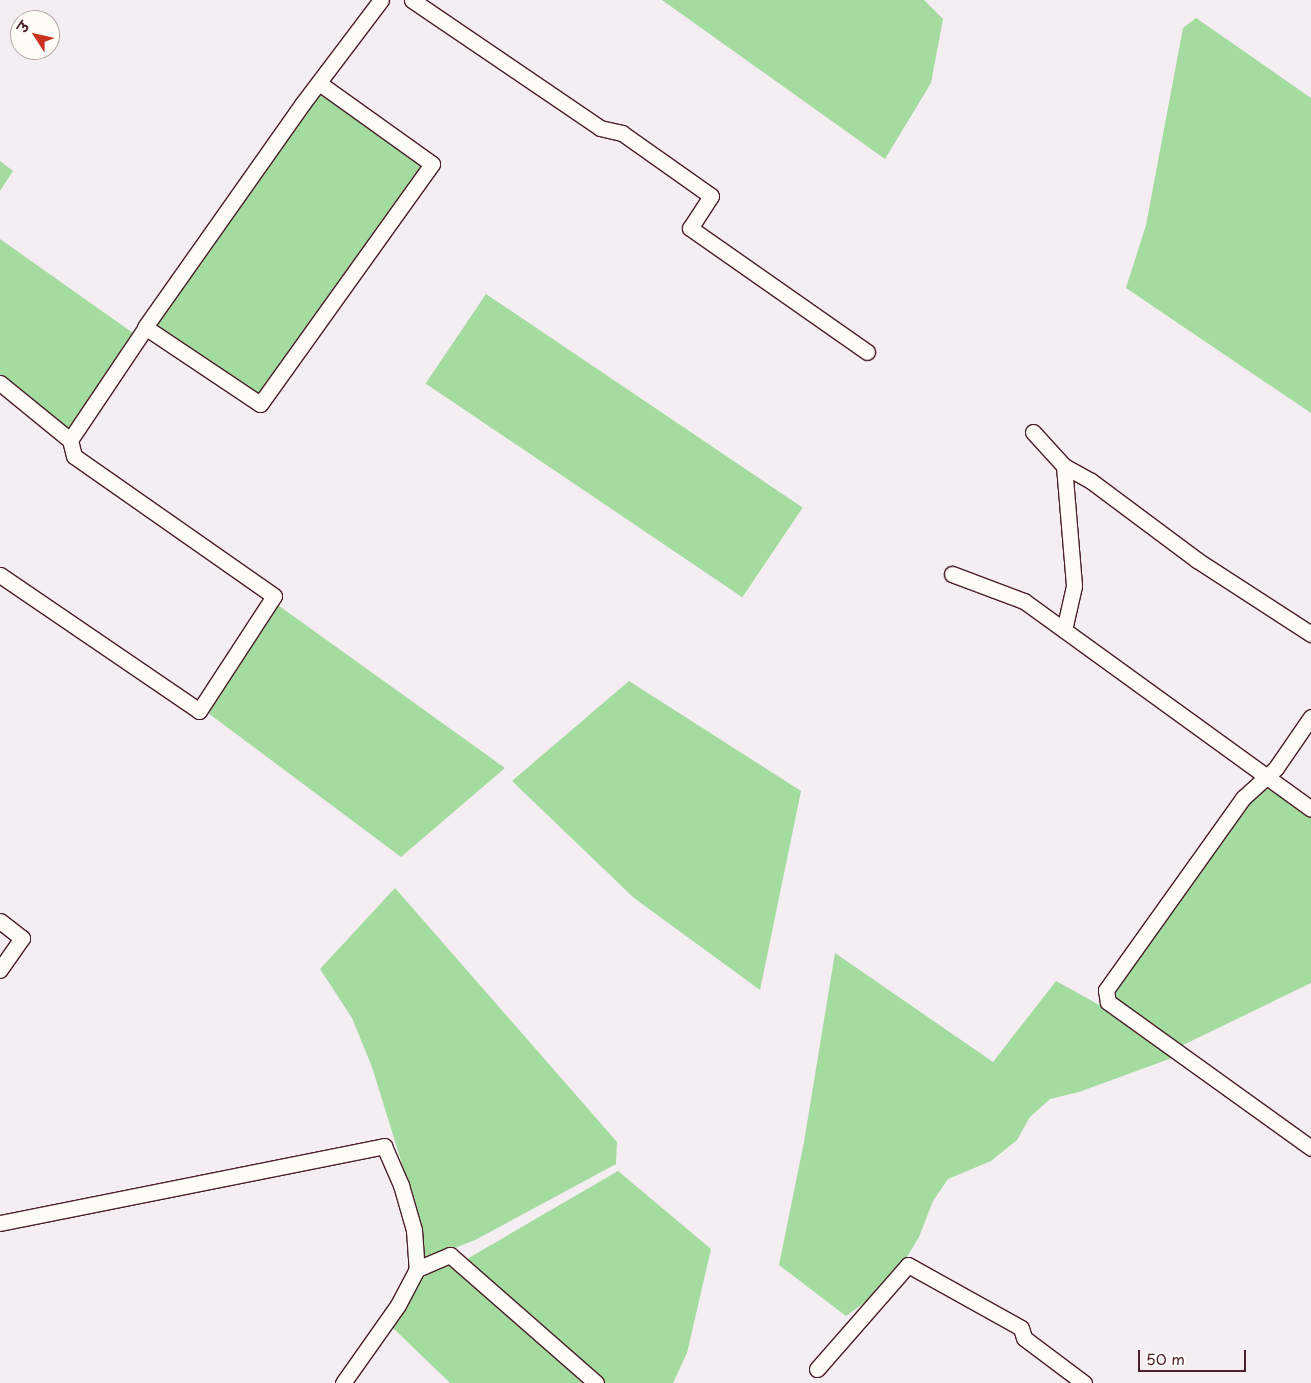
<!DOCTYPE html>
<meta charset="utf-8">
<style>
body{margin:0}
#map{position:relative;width:1311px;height:1383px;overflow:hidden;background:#f4edf2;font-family:"Playpen Sans","Playpen Sans Deva",sans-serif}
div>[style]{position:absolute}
.green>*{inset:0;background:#a4db9f;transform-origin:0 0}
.roads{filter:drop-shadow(1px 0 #4a1f2b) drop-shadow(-1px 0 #4a1f2b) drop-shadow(0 1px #4a1f2b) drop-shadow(0 -1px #4a1f2b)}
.minor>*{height:15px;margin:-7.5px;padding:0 7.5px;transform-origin:7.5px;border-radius:7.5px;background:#fdfcf7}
span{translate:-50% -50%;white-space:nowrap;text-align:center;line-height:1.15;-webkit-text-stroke:4px #fdfcf7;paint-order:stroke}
.north{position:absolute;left:10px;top:10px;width:50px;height:50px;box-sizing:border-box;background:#fdfcf7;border:1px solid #b5a4a5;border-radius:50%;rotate:305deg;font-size:14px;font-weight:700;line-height:20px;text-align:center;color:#4a1f2b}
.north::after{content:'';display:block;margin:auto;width:18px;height:22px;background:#c8321e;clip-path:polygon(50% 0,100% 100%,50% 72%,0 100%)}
.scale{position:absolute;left:1138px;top:1350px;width:108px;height:22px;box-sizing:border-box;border:2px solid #4a1f2b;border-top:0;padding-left:6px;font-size:15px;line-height:18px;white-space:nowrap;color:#4a1f2b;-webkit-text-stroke:4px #fdfcf7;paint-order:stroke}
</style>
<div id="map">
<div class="green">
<i style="clip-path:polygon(662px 0,924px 0,943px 19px,931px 83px,885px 159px)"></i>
<i style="clip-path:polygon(1196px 18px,1311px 98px,1311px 413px,1126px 288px,1146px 225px,1183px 28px)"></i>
<i style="left:318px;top:87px;width:133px;height:290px;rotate:35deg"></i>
<i style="clip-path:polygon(0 161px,13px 171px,0 191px)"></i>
<i style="clip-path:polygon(0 239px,133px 333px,69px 430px,0 376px)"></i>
<i style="left:486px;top:294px;width:382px;height:108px;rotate:34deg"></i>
<i style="clip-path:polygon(275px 603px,505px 768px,401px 857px,204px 710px)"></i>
<i style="clip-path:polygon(629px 681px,801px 791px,760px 990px,634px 898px,512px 781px)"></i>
<i style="clip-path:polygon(1264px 783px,1311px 816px,1311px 983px,1181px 1046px,1112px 1000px,1114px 988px)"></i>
<i style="clip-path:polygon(395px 888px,617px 1142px,616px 1164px,475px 1240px,424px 1260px,410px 1190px,372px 1067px,352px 1018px,320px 969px)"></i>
<i style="clip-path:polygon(835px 953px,993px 1062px,1056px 981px,1112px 1012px,1172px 1058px,1079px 1092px,1050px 1099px,1030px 1117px,1017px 1140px,991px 1161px,948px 1179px,933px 1201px,919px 1237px,902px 1265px,878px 1293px,846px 1316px,779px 1265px,804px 1142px)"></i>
<i style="clip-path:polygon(618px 1171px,711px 1249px,687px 1353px,673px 1383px,599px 1383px,460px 1263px)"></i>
<i style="clip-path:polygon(449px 1260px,593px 1383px,450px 1383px,393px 1328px,414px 1284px)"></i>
</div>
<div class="roads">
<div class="minor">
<i style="left:412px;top:0;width:227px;rotate:34.2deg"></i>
<i style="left:600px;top:128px;width:23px;rotate:13deg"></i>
<i style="left:622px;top:133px;width:109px;rotate:35.3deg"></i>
<i style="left:711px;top:196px;width:38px;rotate:123deg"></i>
<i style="left:690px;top:228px;width:216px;rotate:35deg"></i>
<i style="left:319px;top:83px;width:139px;rotate:35.6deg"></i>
<i style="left:432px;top:164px;width:295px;rotate:125.6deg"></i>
<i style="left:260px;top:404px;width:138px;rotate:-146.2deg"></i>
<i style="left:145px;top:327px;width:274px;rotate:-54.8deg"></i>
<i style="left:303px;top:103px;width:129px;rotate:-52.9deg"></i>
<i style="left:0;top:383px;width:90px;rotate:39.2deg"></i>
<i style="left:70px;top:440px;width:136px;rotate:-56.1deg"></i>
<i style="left:1033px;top:432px;width:46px;rotate:47.6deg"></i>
<i style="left:1064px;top:466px;width:120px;rotate:85.2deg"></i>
<i style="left:1074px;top:586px;width:45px;rotate:102.8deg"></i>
<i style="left:1064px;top:466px;width:31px;rotate:29deg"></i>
<i style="left:1091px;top:481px;width:132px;rotate:36.7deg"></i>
<i style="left:1197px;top:560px;width:136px;rotate:33deg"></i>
<i style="left:952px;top:574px;width:77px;rotate:20.6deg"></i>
<i style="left:1024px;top:601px;width:354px;rotate:35.9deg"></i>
<i style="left:0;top:575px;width:241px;rotate:34.3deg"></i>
<i style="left:199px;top:711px;width:137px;rotate:-56.9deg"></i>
<i style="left:274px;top:596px;width:244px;rotate:-145deg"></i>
<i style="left:74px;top:456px;width:16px;rotate:-104deg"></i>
<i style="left:1311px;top:717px;width:62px;rotate:124.5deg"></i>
<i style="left:1276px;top:768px;width:45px;rotate:137.7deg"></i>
<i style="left:1243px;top:798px;width:236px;rotate:125.5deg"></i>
<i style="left:1106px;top:990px;width:12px;rotate:81deg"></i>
<i style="left:1108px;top:1002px;width:250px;rotate:35.7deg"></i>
<i style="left:0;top:921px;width:28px;rotate:38deg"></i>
<i style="left:22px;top:938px;width:39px;rotate:125deg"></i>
<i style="left:0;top:1223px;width:392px;rotate:-11.3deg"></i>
<i style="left:384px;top:1146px;width:43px;rotate:66.4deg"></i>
<i style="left:401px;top:1185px;width:47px;rotate:73.9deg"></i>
<i style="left:414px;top:1230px;width:39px;rotate:86deg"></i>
<i style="left:417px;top:1269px;width:36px;rotate:-23deg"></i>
<i style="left:450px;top:1255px;width:194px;rotate:41.2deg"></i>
<i style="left:817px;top:1369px;width:138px;rotate:-48.8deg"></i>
<i style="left:908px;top:1265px;width:129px;rotate:29.1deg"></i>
<i style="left:1021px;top:1328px;width:10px;rotate:73deg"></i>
<i style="left:1024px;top:1338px;width:75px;rotate:36.9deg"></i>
<i style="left:343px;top:1383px;width:95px;rotate:-54.8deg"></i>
<i style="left:398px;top:1305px;width:41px;rotate:-62.2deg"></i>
</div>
</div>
<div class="north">उ</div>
<div class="scale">50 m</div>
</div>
